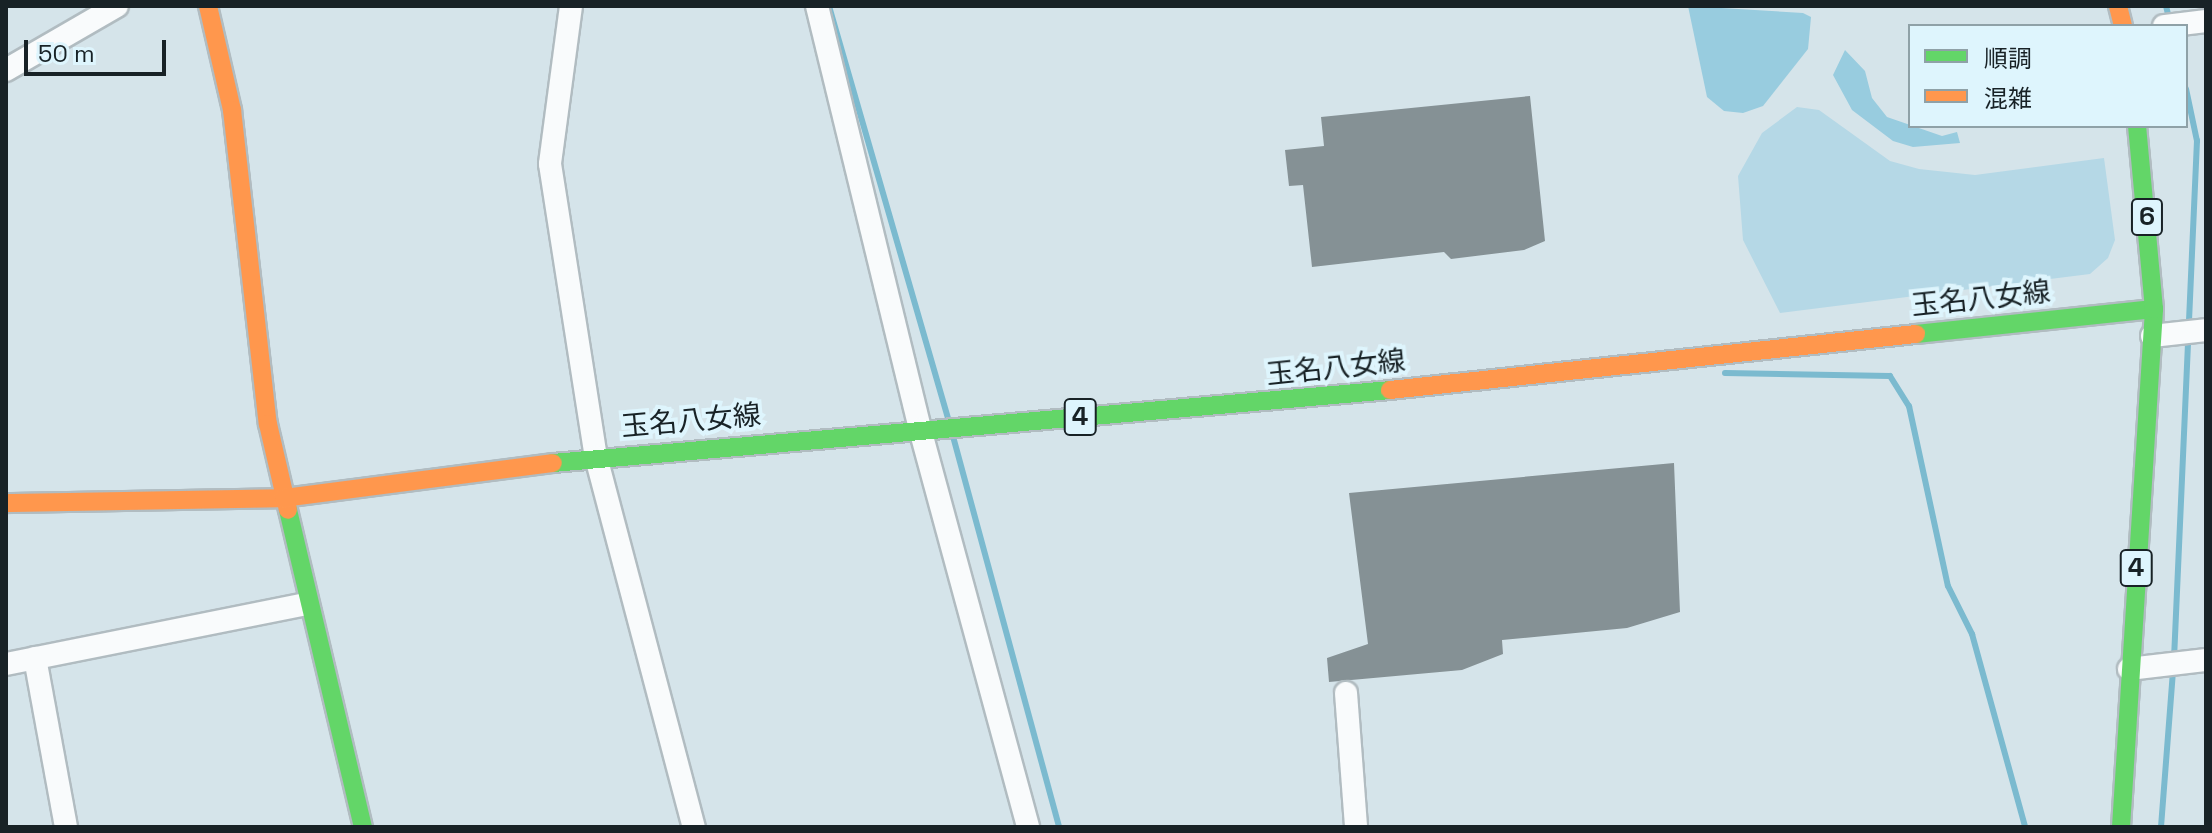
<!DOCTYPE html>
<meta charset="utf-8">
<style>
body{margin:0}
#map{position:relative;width:2212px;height:833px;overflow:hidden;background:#d5e4ea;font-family:"Space Grotesk","Noto Sans JP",sans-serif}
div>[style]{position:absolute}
.green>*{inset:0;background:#b5d8e6}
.forest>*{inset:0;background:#98ccdf}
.stream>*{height:6px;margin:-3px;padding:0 3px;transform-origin:3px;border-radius:3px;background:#7bbacf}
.building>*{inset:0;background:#859195}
.roads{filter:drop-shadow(2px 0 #b1bcc1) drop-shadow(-2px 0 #b1bcc1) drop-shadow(0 2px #b1bcc1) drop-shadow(0 -2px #b1bcc1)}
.street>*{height:22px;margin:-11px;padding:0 11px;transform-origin:11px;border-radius:11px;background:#f9fbfc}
.fast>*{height:18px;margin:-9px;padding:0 9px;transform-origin:9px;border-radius:9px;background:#63d668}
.slow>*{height:18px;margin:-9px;padding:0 9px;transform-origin:9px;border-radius:9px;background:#ff974d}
span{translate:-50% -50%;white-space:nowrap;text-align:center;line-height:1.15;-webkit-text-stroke:8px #def5fd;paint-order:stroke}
.shield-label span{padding:2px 6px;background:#def5fd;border:2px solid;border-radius:6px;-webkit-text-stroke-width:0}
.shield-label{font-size:26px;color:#182226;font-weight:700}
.street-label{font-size:28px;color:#182226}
.frame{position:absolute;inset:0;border:8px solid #182226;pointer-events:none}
.legend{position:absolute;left:1908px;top:24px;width:280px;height:104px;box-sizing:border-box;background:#def5fd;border:2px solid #8fa1a7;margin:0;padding:10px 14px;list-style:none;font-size:24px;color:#182226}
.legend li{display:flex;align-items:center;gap:16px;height:40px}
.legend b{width:40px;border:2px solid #8fa1a7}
.scale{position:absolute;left:24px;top:40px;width:142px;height:36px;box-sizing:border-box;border:4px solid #182226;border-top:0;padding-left:10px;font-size:24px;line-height:28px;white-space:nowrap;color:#182226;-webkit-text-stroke:6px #def5fd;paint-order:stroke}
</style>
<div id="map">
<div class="green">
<i style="clip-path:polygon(1797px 107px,1819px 110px,1890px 161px,1919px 169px,1975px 175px,2104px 158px,2115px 240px,2108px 258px,2090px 274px,1780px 313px,1743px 240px,1738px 176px,1762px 133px)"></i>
</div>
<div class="forest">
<i style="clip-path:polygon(1688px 6px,1803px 13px,1811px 17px,1808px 49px,1763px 106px,1743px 113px,1724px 111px,1707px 97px)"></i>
<i style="clip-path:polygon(1845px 50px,1865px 71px,1872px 98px,1887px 117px,1942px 136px,1957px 132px,1960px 143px,1913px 147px,1893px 141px,1852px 110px,1833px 75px)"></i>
</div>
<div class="stream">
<i style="left:829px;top:6px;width:429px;rotate:73.9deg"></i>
<i style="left:2166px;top:6px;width:16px;rotate:76deg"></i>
<i style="left:1725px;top:373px;width:165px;rotate:1deg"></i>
<i style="left:1890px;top:376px;width:36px;rotate:58deg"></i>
<i style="left:1909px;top:406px;width:184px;rotate:77.8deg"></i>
<i style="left:1948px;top:586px;width:54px;rotate:63.4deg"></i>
<i style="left:1972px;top:634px;width:200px;rotate:74.6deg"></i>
<i style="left:954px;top:440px;width:401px;rotate:74.8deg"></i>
<i style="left:2174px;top:659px;width:519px;rotate:-87.46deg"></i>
<i style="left:2197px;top:141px;width:53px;rotate:-101.9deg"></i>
<i style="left:2161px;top:827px;width:156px;rotate:-85.6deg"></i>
</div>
<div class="building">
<i style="clip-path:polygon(1530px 96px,1545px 241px,1524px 250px,1451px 259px,1444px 252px,1312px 267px,1303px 185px,1289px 186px,1285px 150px,1324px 146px,1321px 117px)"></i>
<i style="clip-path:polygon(1674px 463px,1680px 612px,1627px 628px,1502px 640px,1503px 654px,1462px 670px,1329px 682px,1327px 658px,1368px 644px,1349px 493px)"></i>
</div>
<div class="roads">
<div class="street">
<i style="left:571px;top:6px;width:159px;rotate:97.6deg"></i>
<i style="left:550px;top:164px;width:297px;rotate:81.1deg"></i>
<i style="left:596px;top:457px;width:383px;rotate:75.2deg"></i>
<i style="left:817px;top:6px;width:435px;rotate:76.3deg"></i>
<i style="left:920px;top:429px;width:412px;rotate:74.8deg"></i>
<i style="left:2164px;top:26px;width:42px;rotate:-6.8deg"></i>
<i style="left:6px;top:70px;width:128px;rotate:-30deg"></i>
<i style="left:2152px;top:336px;width:54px;rotate:-6.3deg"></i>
<i style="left:35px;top:658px;width:172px;rotate:79.6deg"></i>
<i style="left:6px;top:664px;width:306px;rotate:-11.3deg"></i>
<i style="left:2129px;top:669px;width:78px;rotate:-6.7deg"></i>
<i style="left:1346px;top:693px;width:134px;rotate:85.7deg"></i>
</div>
<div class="fast">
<i style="left:1916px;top:334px;width:239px;rotate:-6deg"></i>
<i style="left:553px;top:463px;width:840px;rotate:-4.98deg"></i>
<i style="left:288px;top:510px;width:326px;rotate:76.7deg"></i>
<i style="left:2121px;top:827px;width:519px;rotate:-86.35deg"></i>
<i style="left:2154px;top:309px;width:184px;rotate:-95.3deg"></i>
</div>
<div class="slow">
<i style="left:208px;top:6px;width:107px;rotate:77deg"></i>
<i style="left:232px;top:110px;width:316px;rotate:83.5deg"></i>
<i style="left:268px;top:424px;width:88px;rotate:76.9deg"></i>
<i style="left:2118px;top:6px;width:21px;rotate:76deg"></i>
<i style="left:1390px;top:390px;width:529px;rotate:-6.08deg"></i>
<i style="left:6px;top:503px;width:278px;rotate:-1deg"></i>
<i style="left:284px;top:498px;width:271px;rotate:-7.4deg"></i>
</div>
</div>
<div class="shield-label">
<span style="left:2147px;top:217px">6</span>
<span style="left:1080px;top:417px">4</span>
<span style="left:2136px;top:568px">4</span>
</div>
<div class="street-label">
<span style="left:1981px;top:298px;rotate:-6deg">玉名八女線</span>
<span style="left:1336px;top:367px;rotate:-6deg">玉名八女線</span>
<span style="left:691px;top:420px;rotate:-5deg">玉名八女線</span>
</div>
<div class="frame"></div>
<ul class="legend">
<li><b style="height:10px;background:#63d668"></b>順調</li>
<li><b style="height:10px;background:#ff974d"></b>混雑</li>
</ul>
<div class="scale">50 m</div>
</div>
